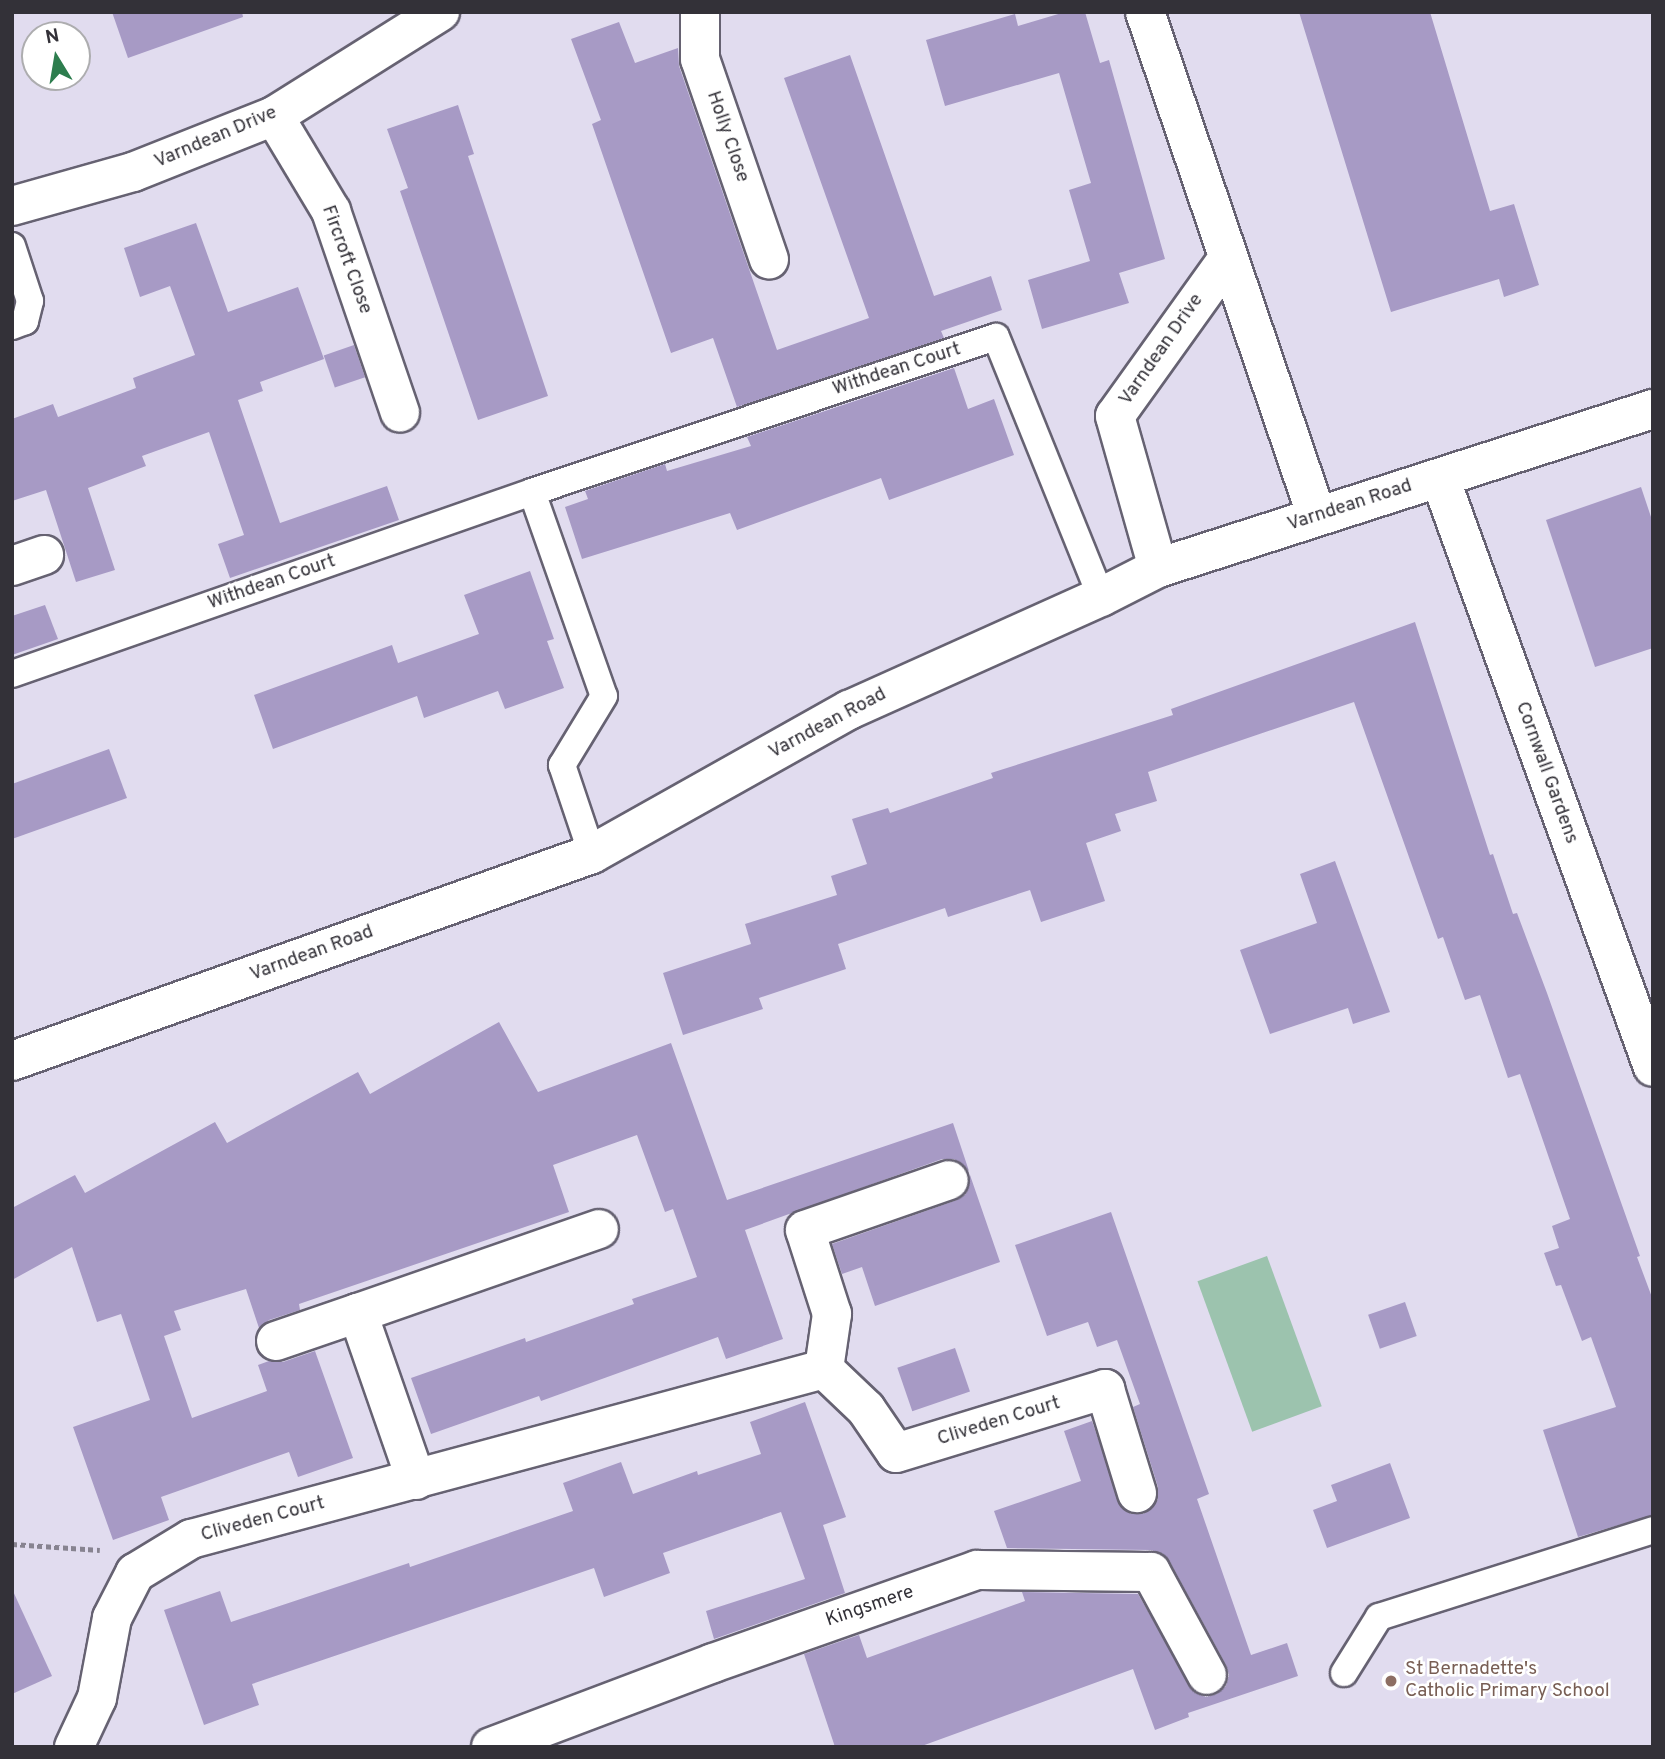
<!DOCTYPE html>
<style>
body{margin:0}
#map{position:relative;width:1665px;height:1759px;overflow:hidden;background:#e1dcef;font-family:Overpass,sans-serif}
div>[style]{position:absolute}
.green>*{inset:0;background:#9cc3ae;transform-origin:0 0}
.building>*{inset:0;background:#a79ac5;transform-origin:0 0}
.path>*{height:4.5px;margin-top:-2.25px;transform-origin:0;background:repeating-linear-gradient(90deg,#878390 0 5px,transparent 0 8.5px)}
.roads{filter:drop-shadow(2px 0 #666272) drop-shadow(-2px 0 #666272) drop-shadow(0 2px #666272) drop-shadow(0 -2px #666272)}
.service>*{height:26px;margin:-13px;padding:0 13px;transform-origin:13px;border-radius:13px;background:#fff}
.minor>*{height:38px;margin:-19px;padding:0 19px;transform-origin:19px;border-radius:19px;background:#fff}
.dots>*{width:19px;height:19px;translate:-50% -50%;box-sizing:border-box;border:4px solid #fff;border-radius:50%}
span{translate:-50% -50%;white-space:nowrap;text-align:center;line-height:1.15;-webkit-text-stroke:5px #fff;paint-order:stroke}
.street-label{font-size:19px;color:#333138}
.education-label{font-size:19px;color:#785e54}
.left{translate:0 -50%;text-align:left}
.frame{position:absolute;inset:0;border:14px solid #333138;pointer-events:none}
.north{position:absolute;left:21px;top:21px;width:70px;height:70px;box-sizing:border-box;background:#fff;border:2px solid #adadaf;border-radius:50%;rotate:349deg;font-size:19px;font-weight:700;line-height:28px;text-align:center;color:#333138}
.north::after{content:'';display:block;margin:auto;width:24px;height:32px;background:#2d7d4e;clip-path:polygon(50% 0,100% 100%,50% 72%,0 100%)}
</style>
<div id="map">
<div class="green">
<i style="left:1267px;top:1256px;width:160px;height:74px;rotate:70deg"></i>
</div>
<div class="building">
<i style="clip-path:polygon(112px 12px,242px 12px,243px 17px,128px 58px)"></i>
<i style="clip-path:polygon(1065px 12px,1085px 12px,1100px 63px,1109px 60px,1165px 259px,1119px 273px,1129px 303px,1042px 329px,1028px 280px,1090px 261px,1069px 190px,1091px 183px,1059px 73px,945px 106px,926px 40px,1015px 14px,1018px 26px)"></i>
<i style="clip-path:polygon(1299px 12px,1430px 12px,1490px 211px,1514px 204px,1539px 285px,1504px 297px,1499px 279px,1391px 312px)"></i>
<i style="clip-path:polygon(619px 22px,635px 63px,678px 48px,679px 66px,777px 350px,869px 318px,784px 78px,850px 55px,934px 296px,991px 276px,1002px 310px,941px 331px,944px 338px,737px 407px,713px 338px,671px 353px,592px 124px,601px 120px,571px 39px)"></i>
<i style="clip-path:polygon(458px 105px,474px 154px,468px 156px,548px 396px,478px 420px,400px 191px,408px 188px,387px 129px)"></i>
<i style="clip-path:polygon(196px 223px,228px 312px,298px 287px,324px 359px,260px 382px,263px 391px,238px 400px,280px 523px,387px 486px,399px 520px,230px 578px,218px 544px,244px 535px,209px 432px,142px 456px,146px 466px,88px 488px,115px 570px,76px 582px,46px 490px,12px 501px,12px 419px,53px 404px,58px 417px,136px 388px,133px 378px,195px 355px,170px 286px,140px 297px,124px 248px)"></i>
<i style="left:354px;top:345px;width:34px;height:32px;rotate:71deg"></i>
<i style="clip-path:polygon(954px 368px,968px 409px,994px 399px,1014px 455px,889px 500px,881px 478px,737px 530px,730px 513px,582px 559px,565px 507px,588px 499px,585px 491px,665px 464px,667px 471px,751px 446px,747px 437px)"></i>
<i style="clip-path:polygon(1641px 487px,1653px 523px,1653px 648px,1595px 667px,1546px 520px)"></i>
<i style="clip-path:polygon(530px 571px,554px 639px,547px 641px,564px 688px,505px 709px,498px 691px,424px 718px,417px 696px,273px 749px,254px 695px,392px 645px,398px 663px,479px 634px,464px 595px)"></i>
<i style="clip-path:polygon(45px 605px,58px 639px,12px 655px,12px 616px)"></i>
<i style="clip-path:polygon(1415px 622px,1490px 855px,1493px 854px,1513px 914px,1517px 913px,1547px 993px,1640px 1256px,1637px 1257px,1653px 1300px,1653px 1515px,1578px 1537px,1543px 1430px,1616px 1407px,1591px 1337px,1582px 1341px,1561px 1285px,1556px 1286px,1544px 1253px,1559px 1248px,1552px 1226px,1570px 1219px,1520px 1074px,1508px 1078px,1480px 995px,1465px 1000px,1443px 937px,1438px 939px,1354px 702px,1148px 772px,1157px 801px,1115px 814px,1121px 831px,1086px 843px,1105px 901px,1041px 922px,1030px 890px,948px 917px,945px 908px,838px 944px,846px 969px,759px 998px,763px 1009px,683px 1035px,663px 973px,751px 944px,745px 924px,837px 895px,831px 876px,867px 864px,852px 819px,888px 808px,890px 813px,993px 778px,991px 773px,1173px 715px,1171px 709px)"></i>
<i style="clip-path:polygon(109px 749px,127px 798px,12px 839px,12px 784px)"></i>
<i style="clip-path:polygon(1335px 861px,1390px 1012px,1353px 1024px,1348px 1008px,1270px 1034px,1240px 950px,1317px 923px,1300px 874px)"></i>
<i style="clip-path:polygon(499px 1022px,538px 1092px,671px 1043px,727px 1200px,953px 1123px,969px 1171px,954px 1159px,942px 1159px,745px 1230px,783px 1339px,726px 1359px,718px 1337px,541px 1401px,539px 1396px,431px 1434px,411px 1378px,525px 1338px,526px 1342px,634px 1304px,632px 1299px,697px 1277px,673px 1209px,665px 1212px,637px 1135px,553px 1165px,569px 1212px,299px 1304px,300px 1310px,269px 1320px,259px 1328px,246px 1289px,174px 1311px,181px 1330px,164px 1336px,192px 1418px,267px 1391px,258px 1365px,269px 1361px,283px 1362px,315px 1351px,353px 1458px,298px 1477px,289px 1452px,161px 1497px,169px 1520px,113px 1540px,73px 1427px,150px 1400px,121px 1314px,97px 1322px,72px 1247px,12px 1280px,12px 1208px,75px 1175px,85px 1193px,215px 1122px,227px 1143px,358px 1072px,370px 1094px)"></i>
<i style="clip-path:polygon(970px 1175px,1000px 1262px,875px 1306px,862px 1267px,842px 1274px,832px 1244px,957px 1200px,966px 1194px)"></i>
<i style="clip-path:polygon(1111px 1212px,1209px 1494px,1197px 1499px,1251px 1655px,1287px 1643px,1298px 1676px,1188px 1713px,1189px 1717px,1155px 1730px,1133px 1669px,919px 1747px,835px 1747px,804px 1654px,859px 1635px,867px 1658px,1025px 1601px,1022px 1592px,1138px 1594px,1195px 1693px,1206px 1697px,1217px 1694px,1226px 1686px,1229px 1675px,1226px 1665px,1170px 1562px,1163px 1554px,1151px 1550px,1007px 1548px,994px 1511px,1081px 1481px,1064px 1431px,1092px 1421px,1122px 1508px,1131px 1514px,1143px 1514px,1152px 1508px,1158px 1499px,1158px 1487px,1133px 1407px,1140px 1404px,1117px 1340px,1097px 1347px,1088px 1322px,1047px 1336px,1015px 1245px)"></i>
<i style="left:1405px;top:1302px;width:36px;height:39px;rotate:71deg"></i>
<i style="left:955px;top:1348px;width:46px;height:61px;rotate:71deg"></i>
<i style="clip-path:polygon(805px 1402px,846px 1517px,823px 1525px,845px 1593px,714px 1639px,706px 1611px,805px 1579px,781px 1512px,663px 1553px,670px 1573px,604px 1597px,594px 1568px,252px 1684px,259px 1705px,204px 1725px,164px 1610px,220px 1591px,231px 1622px,409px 1563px,410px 1567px,573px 1511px,563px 1483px,621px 1462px,633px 1494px,697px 1471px,698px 1475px,761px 1454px,750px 1422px)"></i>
<i style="clip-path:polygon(1390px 1463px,1410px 1518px,1327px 1548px,1313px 1510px,1337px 1501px,1331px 1485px)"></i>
<i style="clip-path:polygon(12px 1589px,52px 1676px,12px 1694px)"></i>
</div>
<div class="path">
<i style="left:12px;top:1544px;width:88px;rotate:3.9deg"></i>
</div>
<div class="roads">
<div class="service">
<i style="left:12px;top:246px;width:58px;rotate:71.9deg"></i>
<i style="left:30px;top:301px;width:21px;rotate:104deg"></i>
<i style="left:25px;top:321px;width:14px;rotate:159deg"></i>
<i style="left:532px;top:492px;width:489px;rotate:-18.5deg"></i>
<i style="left:996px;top:337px;width:280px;rotate:68deg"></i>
<i style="left:12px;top:674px;width:551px;rotate:-19.29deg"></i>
<i style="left:532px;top:492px;width:216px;rotate:70.6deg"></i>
<i style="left:604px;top:696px;width:81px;rotate:121.3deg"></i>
<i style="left:562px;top:765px;width:94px;rotate:71.4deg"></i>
<i style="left:1344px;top:1673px;width:66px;rotate:-58deg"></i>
<i style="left:1379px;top:1617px;width:287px;rotate:-17.6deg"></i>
</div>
<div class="minor">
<i style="left:700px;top:12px;width:47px;rotate:90deg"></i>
<i style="left:700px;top:59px;width:212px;rotate:71deg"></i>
<i style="left:1145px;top:12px;width:533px;rotate:71.19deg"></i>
<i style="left:274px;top:116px;width:111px;rotate:59deg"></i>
<i style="left:331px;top:211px;width:213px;rotate:71.1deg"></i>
<i style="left:12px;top:206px;width:126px;rotate:-15.7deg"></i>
<i style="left:133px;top:172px;width:152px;rotate:-21.7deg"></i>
<i style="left:274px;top:116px;width:196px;rotate:-32.1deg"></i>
<i style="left:1440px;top:478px;width:626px;rotate:70.12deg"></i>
<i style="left:12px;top:566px;width:34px;rotate:-19deg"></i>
<i style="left:1158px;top:568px;width:158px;rotate:-105.8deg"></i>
<i style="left:1115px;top:416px;width:194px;rotate:-54.4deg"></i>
<i style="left:12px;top:1061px;width:616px;rotate:-19.64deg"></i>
<i style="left:592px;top:854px;width:295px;rotate:-29.3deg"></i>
<i style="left:849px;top:710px;width:276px;rotate:-24.2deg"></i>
<i style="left:1101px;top:597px;width:64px;rotate:-27deg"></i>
<i style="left:1158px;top:568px;width:520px;rotate:-17.81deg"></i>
<i style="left:276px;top:1341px;width:87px;rotate:-18.9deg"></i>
<i style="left:824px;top:1369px;width:56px;rotate:-81.7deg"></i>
<i style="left:832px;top:1314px;width:88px;rotate:-107.8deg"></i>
<i style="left:805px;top:1230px;width:152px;rotate:-19.1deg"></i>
<i style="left:416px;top:1480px;width:177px;rotate:-109.2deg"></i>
<i style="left:358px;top:1313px;width:255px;rotate:-19.2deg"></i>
<i style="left:74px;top:1747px;width:54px;rotate:-64.9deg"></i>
<i style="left:97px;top:1698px;width:81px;rotate:-79.4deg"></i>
<i style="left:112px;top:1618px;width:51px;rotate:-62.9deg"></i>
<i style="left:135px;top:1573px;width:66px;rotate:-31.3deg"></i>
<i style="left:191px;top:1539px;width:655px;rotate:-15.03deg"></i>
<i style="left:824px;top:1369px;width:58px;rotate:43.6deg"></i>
<i style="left:866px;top:1409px;width:53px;rotate:55.7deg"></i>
<i style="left:896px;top:1453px;width:219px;rotate:-17deg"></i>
<i style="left:1105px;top:1389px;width:109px;rotate:72.9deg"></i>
<i style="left:491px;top:1747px;width:237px;rotate:-20.7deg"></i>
<i style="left:713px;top:1663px;width:280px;rotate:-19.4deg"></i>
<i style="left:977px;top:1570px;width:174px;rotate:0.7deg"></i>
<i style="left:1151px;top:1572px;width:117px;rotate:61.5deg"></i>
</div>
</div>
<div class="dots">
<i style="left:1391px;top:1681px;background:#8d6e63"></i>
</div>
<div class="street-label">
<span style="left:727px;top:137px;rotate:71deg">Holly Close</span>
<span style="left:216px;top:138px;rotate:-23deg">Varndean Drive</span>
<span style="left:346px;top:260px;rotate:70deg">Fircroft Close</span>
<span style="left:1162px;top:350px;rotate:-55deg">Varndean Drive</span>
<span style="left:897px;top:370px;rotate:-18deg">Withdean Court</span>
<span style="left:1350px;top:506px;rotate:-18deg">Varndean Road</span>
<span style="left:272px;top:583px;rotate:-19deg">Withdean Court</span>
<span style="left:828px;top:724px;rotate:-28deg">Varndean Road</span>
<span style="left:1546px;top:773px;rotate:70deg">Cornwall Gardens</span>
<span style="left:312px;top:954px;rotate:-20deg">Varndean Road</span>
<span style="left:999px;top:1422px;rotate:-17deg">Cliveden Court</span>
<span style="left:263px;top:1520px;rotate:-15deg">Cliveden Court</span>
<span style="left:870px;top:1607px;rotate:-19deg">Kingsmere</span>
</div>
<div class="education-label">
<span class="left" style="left:1405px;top:1681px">St Bernadette's<br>Catholic Primary School</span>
</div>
<div class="frame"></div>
<div class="north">N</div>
</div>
